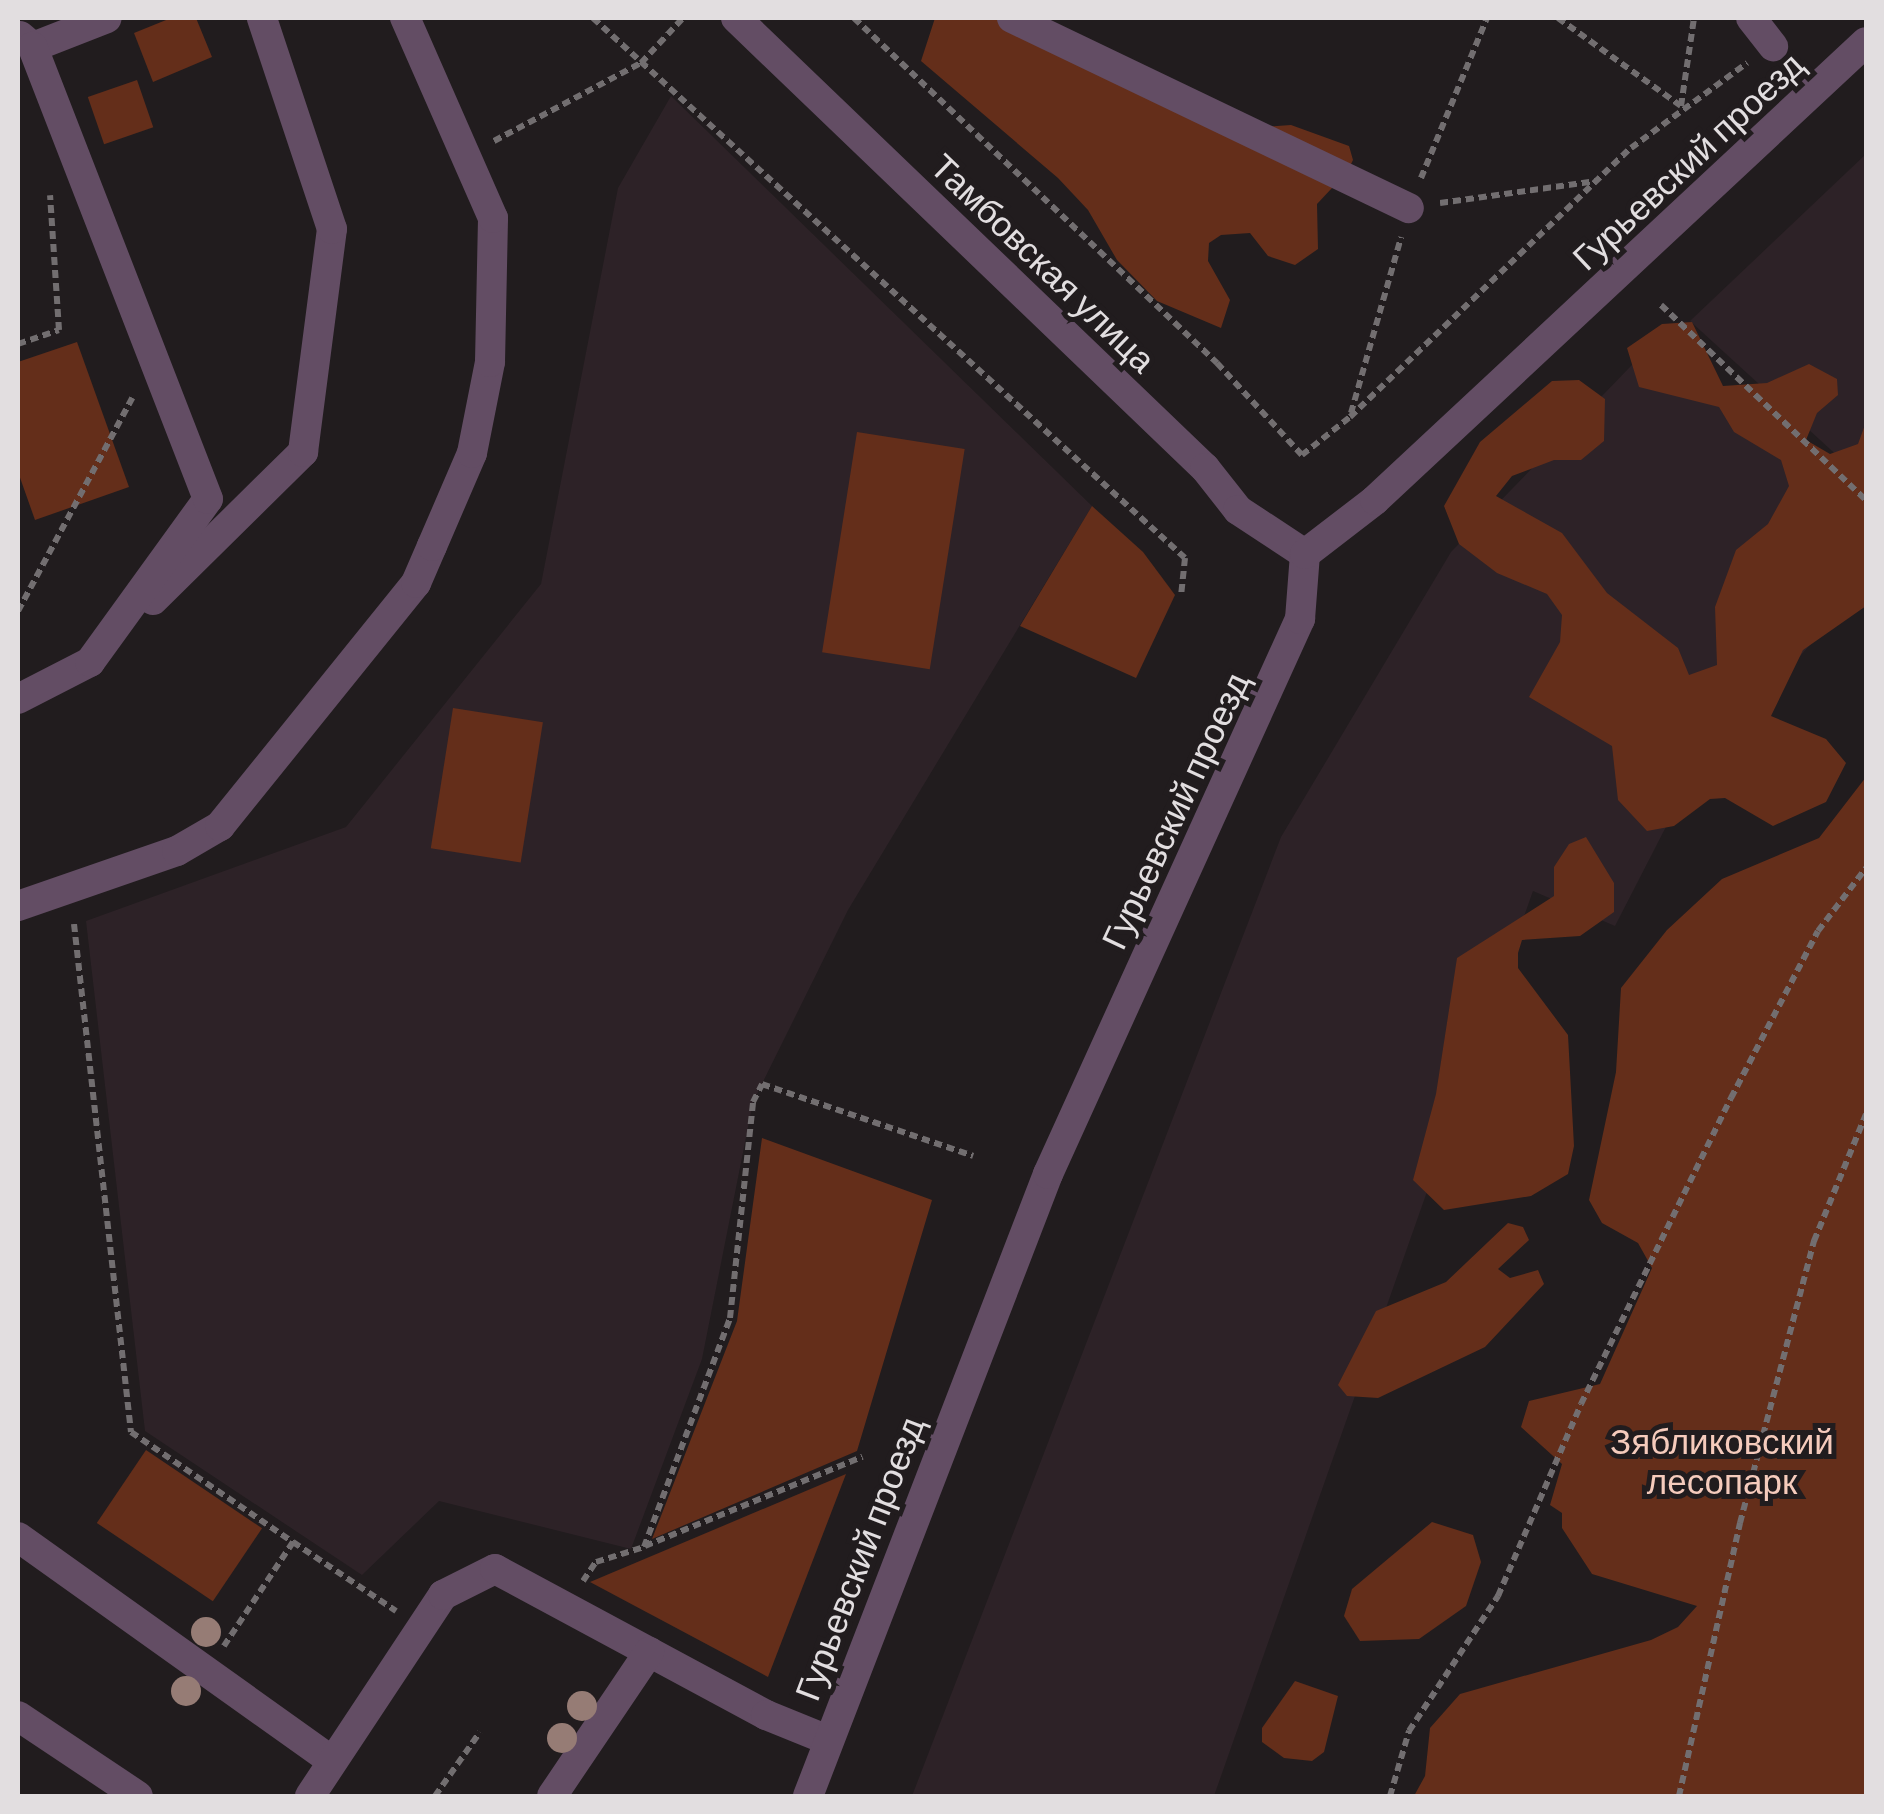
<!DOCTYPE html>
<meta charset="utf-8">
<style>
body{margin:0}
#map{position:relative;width:1884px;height:1814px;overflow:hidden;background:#211c1e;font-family:Barlow,sans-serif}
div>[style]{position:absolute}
.built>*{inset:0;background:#2d2227}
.green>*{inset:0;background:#642e1a;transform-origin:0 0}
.path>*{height:6px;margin-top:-3px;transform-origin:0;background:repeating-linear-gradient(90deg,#726e70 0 8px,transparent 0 13px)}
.minor>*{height:30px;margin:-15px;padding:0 15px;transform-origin:15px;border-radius:15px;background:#634d64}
.trees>*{width:30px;height:30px;margin:-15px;border-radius:50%;background:#967c75}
span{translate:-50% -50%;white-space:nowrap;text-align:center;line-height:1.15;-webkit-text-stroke:10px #211c1e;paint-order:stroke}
.street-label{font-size:35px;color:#e2dee0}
.park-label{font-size:35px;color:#f5cbbc}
.frame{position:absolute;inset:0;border:20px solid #e2dee0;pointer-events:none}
</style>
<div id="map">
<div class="built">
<i style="clip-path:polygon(671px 96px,1092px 506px,848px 910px,753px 1102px,702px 1359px,631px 1549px,439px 1501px,362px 1575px,145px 1431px,86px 921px,346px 827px,541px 584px,618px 188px)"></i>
<i style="clip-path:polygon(1866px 154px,1866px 482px,1690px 321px)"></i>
<i style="clip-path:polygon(1660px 336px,1866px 523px,1866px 581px,1688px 784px,1615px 926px,1533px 891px,1214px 1796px,912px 1796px,1281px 837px,1451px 552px)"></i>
</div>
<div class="green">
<i style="clip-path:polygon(171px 18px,196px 18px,212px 57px,153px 82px,134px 33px)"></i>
<i style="clip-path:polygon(935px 18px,1011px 18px,1262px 127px,1291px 125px,1349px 146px,1353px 160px,1347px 172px,1317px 204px,1318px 249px,1295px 265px,1268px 256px,1250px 233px,1221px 235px,1209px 243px,1208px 261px,1230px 300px,1221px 328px,1157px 301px,1117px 260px,1088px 210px,1058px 178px,921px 61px)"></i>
<i style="left:137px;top:80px;width:50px;height:52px;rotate:71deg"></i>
<i style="clip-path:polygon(1692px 322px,1723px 386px,1767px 383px,1809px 364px,1837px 379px,1838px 395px,1817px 413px,1806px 440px,1830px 454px,1858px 444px,1866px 422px,1866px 606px,1803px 650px,1771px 716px,1826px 739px,1846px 763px,1826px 802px,1773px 826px,1725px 798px,1710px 799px,1674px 826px,1647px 831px,1618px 800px,1612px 746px,1529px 697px,1560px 642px,1562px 615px,1547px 594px,1497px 573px,1459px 544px,1444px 506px,1480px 442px,1552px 381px,1579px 380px,1605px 399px,1604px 441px,1581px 460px,1554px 460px,1512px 476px,1496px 496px,1562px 533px,1607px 593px,1678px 648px,1689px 675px,1717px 665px,1715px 607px,1736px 550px,1768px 524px,1789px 486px,1781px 460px,1734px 432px,1719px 407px,1639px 387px,1627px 348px,1662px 324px)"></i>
<i style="clip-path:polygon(77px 342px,129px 487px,35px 520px,18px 472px,18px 362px)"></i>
<i style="left:857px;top:432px;width:109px;height:223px;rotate:9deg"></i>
<i style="clip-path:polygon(1092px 506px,1143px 552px,1175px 595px,1136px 678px,1020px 626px)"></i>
<i style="left:453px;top:708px;width:91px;height:142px;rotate:9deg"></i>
<i style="clip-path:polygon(1866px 777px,1866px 1796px,1414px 1796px,1425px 1776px,1430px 1728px,1460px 1694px,1651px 1640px,1678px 1627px,1697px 1606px,1592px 1574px,1562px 1528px,1562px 1513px,1550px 1505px,1562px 1464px,1521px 1427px,1529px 1401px,1600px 1384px,1652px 1268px,1638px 1243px,1602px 1223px,1589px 1200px,1616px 1072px,1621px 988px,1667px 930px,1722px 879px,1819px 838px)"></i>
<i style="clip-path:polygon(1586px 837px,1614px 883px,1614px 912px,1580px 936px,1522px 940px,1518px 953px,1518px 968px,1568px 1035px,1574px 1146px,1568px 1174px,1531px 1196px,1444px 1210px,1413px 1180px,1436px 1094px,1457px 958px,1554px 896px,1554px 867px,1569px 844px)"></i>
<i style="clip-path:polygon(762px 1138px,932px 1200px,857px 1451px,652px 1539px,737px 1321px)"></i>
<i style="clip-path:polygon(1508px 1223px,1523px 1227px,1529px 1240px,1498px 1269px,1510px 1278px,1538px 1270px,1544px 1284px,1485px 1347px,1378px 1398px,1347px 1396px,1338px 1385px,1376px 1311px,1446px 1282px)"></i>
<i style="left:146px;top:1450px;width:140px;height:88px;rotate:34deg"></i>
<i style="clip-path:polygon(846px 1474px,768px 1677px,590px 1582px)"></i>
<i style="clip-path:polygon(1432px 1522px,1473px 1535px,1481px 1562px,1466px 1606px,1419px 1639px,1360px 1641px,1344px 1616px,1352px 1589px)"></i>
<i style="clip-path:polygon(1295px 1681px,1338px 1696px,1324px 1752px,1312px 1761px,1284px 1758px,1262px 1742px,1262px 1728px)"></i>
</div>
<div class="path">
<i style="left:593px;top:18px;width:801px;rotate:42.37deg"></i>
<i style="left:1185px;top:558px;width:39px;rotate:96deg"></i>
<i style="left:854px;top:18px;width:501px;rotate:43.54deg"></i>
<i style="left:1217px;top:363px;width:125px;rotate:47.3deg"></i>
<i style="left:1302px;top:455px;width:61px;rotate:-38.4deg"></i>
<i style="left:1350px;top:417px;width:389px;rotate:-43.8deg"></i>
<i style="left:1631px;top:148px;width:144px;rotate:-36.2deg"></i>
<i style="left:1558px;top:18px;width:151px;rotate:35.6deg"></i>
<i style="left:1681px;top:106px;width:89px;rotate:-81.6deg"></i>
<i style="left:494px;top:141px;width:166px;rotate:-28deg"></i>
<i style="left:641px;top:63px;width:62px;rotate:-47deg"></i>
<i style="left:1421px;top:178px;width:173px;rotate:-67.6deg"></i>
<i style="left:1440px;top:203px;width:158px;rotate:-8deg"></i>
<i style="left:1661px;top:305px;width:283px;rotate:43.6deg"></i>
<i style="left:18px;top:344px;width:43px;rotate:-18.9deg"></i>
<i style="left:59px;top:330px;width:135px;rotate:-93.8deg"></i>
<i style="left:1351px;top:413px;width:183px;rotate:-74.1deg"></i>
<i style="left:18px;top:611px;width:242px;rotate:-61.8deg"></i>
<i style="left:74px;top:924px;width:511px;rotate:83.6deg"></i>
<i style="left:131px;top:1432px;width:196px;rotate:34.2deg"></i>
<i style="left:293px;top:1542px;width:125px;rotate:123.6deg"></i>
<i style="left:293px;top:1542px;width:124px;rotate:33.8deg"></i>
<i style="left:645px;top:1546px;width:235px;rotate:-22.3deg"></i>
<i style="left:583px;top:1581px;width:23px;rotate:-56deg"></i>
<i style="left:596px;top:1562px;width:50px;rotate:-17.4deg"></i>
<i style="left:644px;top:1547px;width:245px;rotate:-69.4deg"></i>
<i style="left:730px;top:1318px;width:217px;rotate:-83.9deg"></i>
<i style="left:753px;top:1102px;width:20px;rotate:-63deg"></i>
<i style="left:762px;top:1084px;width:223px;rotate:18.8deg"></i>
<i style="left:435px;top:1796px;width:78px;rotate:-54.9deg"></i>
<i style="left:1390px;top:1796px;width:68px;rotate:-73.7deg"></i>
<i style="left:1409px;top:1731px;width:162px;rotate:-56.6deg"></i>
<i style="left:1498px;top:1596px;width:209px;rotate:-66.6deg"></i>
<i style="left:1581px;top:1404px;width:341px;rotate:-63.9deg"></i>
<i style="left:1731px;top:1098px;width:188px;rotate:-62.5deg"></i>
<i style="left:1818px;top:931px;width:79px;rotate:-52.7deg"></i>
<i style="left:1679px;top:1796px;width:280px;rotate:-77.4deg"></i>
<i style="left:1740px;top:1523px;width:292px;rotate:-75.3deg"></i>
<i style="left:1814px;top:1241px;width:137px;rotate:-67.7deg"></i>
</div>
<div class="minor">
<i style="left:736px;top:18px;width:650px;rotate:43.82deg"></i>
<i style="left:1205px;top:468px;width:53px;rotate:51.8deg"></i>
<i style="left:1238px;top:510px;width:80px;rotate:33.3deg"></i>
<i style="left:1012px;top:18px;width:440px;rotate:25.6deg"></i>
<i style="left:1751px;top:18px;width:36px;rotate:52deg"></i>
<i style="left:20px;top:36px;width:17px;rotate:40deg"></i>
<i style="left:33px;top:47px;width:79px;rotate:-21.4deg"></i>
<i style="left:153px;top:600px;width:211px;rotate:-44.6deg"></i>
<i style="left:303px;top:452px;width:225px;rotate:-82.6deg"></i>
<i style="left:332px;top:229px;width:222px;rotate:-108.4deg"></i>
<i style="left:18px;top:699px;width:81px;rotate:-27.2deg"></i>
<i style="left:90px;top:662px;width:201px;rotate:-54.1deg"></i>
<i style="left:208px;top:499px;width:485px;rotate:-111.2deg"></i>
<i style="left:18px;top:906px;width:168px;rotate:-19.1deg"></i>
<i style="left:177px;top:851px;width:50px;rotate:-30.2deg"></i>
<i style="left:220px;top:826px;width:312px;rotate:-51.1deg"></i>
<i style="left:416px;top:583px;width:40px;rotate:-66.6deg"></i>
<i style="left:432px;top:546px;width:101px;rotate:-66.7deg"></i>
<i style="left:472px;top:453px;width:93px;rotate:-78.8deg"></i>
<i style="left:490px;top:362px;width:144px;rotate:-88.8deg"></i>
<i style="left:493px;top:218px;width:219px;rotate:-113.7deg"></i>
<i style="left:18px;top:1537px;width:386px;rotate:35.5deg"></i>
<i style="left:18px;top:1716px;width:144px;rotate:33.7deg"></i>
<i style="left:310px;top:1796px;width:241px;rotate:-56.5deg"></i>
<i style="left:443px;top:1595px;width:58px;rotate:-26.6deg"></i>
<i style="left:495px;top:1569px;width:308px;rotate:28.3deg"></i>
<i style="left:766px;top:1715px;width:67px;rotate:22deg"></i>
<i style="left:552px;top:1796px;width:174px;rotate:-56deg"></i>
<i style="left:808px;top:1796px;width:667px;rotate:-68.9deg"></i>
<i style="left:1048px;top:1174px;width:610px;rotate:-65.58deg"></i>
<i style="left:1300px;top:619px;width:65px;rotate:-85.6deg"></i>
<i style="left:1305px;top:554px;width:88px;rotate:-37.6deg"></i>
<i style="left:1375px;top:500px;width:671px;rotate:-43.01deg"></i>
</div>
<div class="trees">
<i style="left:206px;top:1632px"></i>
<i style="left:186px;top:1691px"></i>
<i style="left:582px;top:1706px"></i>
<i style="left:562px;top:1738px"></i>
</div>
<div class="street-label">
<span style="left:1687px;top:160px;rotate:-43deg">Гурьевский проезд</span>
<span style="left:1044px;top:262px;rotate:44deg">Тамбовская улица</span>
<span style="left:1174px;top:810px;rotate:-65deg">Гурьевский проезд</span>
<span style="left:858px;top:1558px;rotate:-69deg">Гурьевский проезд</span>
</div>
<div class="park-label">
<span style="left:1722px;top:1460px">Зябликовский<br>лесопарк</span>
</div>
<div class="frame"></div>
</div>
